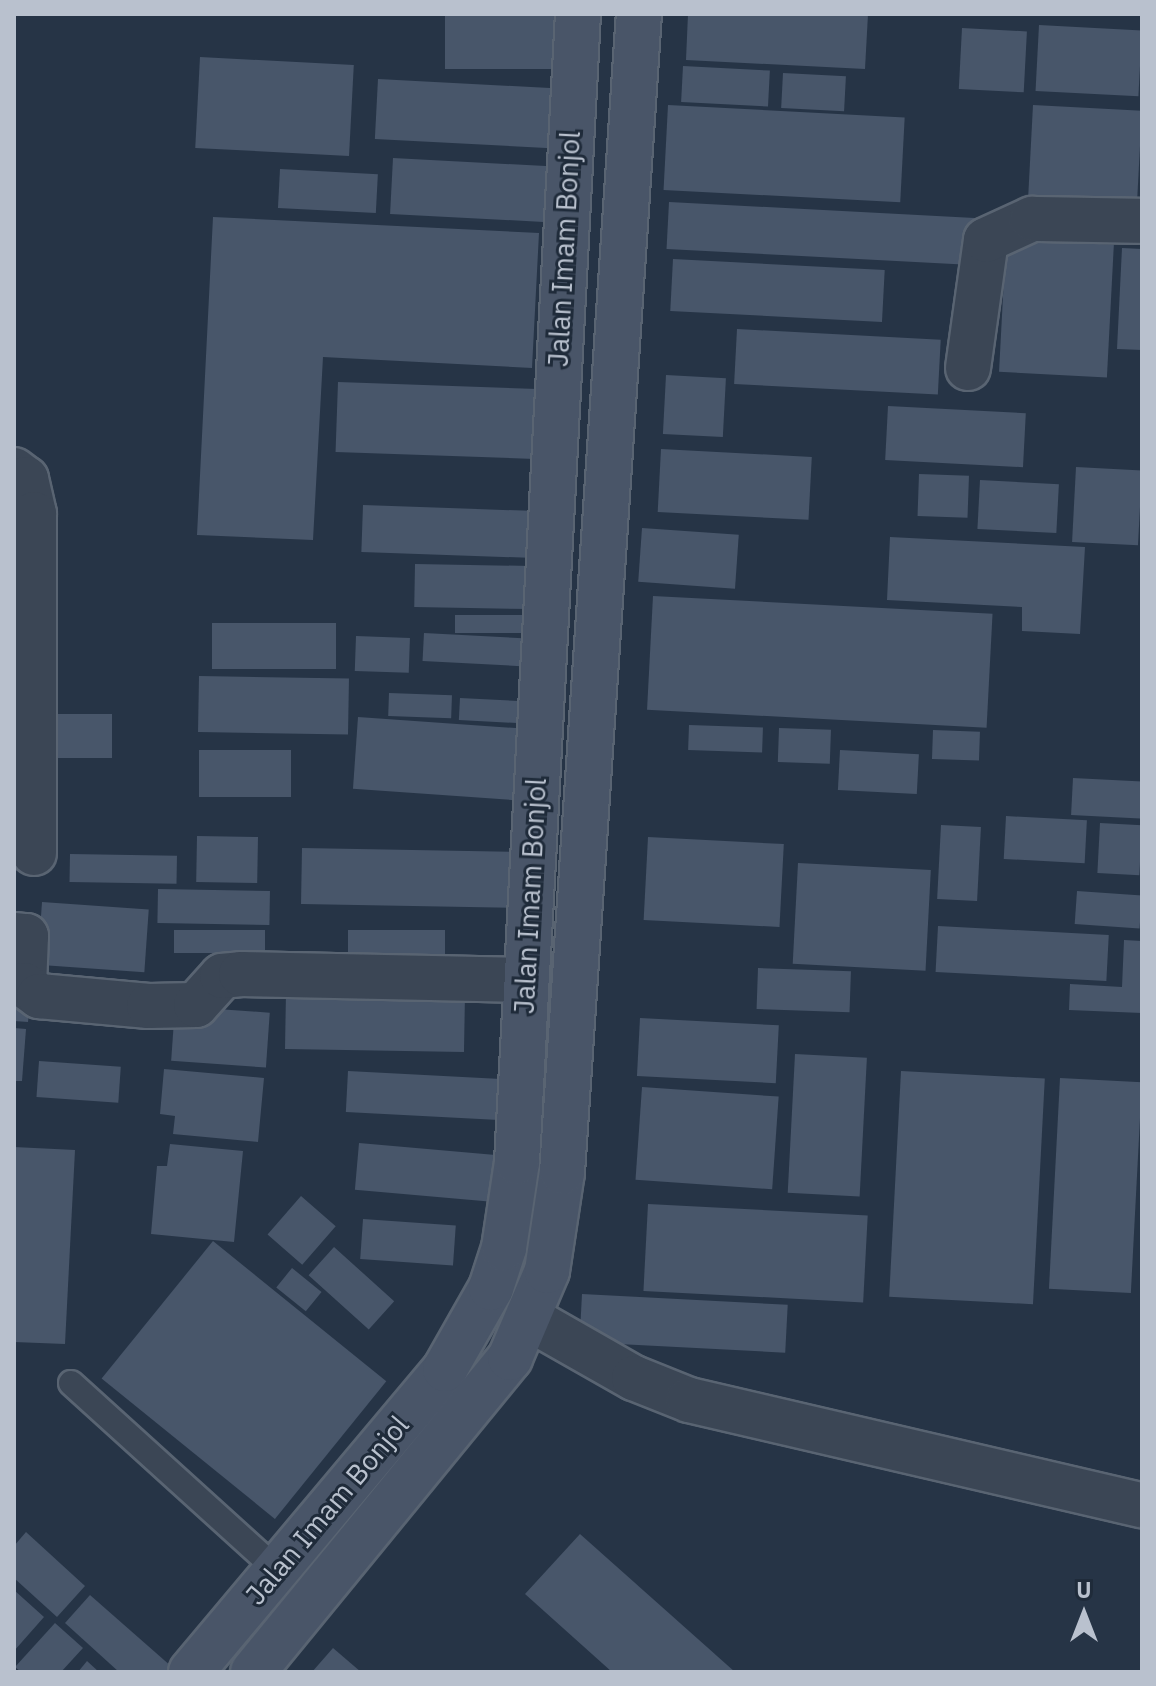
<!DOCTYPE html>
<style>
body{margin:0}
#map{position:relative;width:1156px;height:1686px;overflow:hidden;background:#263446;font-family:"IBM Plex Sans",sans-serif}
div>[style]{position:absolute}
.building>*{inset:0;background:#48566a;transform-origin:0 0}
.roads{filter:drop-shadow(2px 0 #596472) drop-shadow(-2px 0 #596472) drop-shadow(0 2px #596472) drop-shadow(0 -2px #596472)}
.service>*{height:24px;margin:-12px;padding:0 12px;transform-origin:12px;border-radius:12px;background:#3b4655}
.minor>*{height:44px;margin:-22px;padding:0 22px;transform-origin:22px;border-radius:22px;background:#3b4655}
.secondary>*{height:44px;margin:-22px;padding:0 22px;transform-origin:22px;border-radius:22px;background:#495568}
span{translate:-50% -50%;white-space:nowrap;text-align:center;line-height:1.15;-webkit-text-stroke:6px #1f2b3a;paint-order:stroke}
.street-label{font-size:28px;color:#b9c1ce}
.frame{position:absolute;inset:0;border:16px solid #b9c1ce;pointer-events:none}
.north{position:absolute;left:1044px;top:1574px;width:80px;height:80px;-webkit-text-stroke:6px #1f2b3a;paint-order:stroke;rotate:0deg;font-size:22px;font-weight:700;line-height:32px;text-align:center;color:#b9c1ce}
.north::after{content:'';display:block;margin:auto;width:28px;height:36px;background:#b9c1ce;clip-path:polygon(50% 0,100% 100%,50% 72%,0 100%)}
</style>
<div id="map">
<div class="building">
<i style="left:445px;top:14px;width:119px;height:55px"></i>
<i style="clip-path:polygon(688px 14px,868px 14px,865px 69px,686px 60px)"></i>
<i style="left:1039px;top:25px;width:103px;height:66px;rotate:3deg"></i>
<i style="left:962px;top:28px;width:65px;height:61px;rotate:3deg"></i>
<i style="left:200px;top:57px;width:154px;height:91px;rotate:3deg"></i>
<i style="left:683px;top:66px;width:87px;height:36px;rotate:3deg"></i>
<i style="left:783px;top:73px;width:63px;height:35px;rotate:3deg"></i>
<i style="left:378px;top:79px;width:186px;height:60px;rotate:3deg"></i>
<i style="left:668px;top:105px;width:237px;height:85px;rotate:3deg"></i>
<i style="left:1033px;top:105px;width:109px;height:96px;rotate:3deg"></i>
<i style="left:393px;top:158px;width:167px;height:56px;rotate:3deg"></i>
<i style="left:280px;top:169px;width:98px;height:39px;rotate:3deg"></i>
<i style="left:669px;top:202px;width:306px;height:47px;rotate:3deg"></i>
<i style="clip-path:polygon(213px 217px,539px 233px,532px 368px,323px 357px,313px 540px,197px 535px)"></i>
<i style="left:1006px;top:239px;width:108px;height:133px;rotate:3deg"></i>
<i style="clip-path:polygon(1122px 248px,1142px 249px,1142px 350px,1117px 349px)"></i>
<i style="left:673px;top:259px;width:212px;height:52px;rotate:3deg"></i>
<i style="left:737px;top:329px;width:204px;height:55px;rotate:3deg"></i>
<i style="left:666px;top:375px;width:60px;height:59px;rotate:3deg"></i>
<i style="left:338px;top:382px;width:199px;height:70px;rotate:2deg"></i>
<i style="left:888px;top:406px;width:138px;height:54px;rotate:3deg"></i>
<i style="left:661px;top:449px;width:151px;height:63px;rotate:3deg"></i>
<i style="left:1076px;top:467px;width:66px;height:75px;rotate:3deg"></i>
<i style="left:919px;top:474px;width:50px;height:42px;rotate:2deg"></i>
<i style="left:980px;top:480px;width:79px;height:49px;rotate:3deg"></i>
<i style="left:363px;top:505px;width:167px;height:47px;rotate:2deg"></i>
<i style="left:642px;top:528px;width:97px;height:54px;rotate:4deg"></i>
<i style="clip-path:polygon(890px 537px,1085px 547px,1080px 634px,1022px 631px,1022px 607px,887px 600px)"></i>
<i style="left:415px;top:564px;width:116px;height:43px;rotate:1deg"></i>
<i style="left:653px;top:596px;width:340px;height:114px;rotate:3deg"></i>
<i style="left:455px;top:615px;width:71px;height:18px"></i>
<i style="left:212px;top:623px;width:124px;height:46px"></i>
<i style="left:424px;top:633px;width:99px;height:28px;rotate:3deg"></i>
<i style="left:356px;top:636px;width:54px;height:35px;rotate:2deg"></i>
<i style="left:199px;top:676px;width:150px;height:56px;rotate:1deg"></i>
<i style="left:389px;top:693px;width:63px;height:23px;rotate:2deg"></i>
<i style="left:460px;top:698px;width:63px;height:22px;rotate:3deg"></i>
<i style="left:57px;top:714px;width:55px;height:44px"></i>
<i style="left:358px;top:717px;width:162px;height:72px;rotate:4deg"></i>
<i style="left:689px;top:725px;width:74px;height:25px;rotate:2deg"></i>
<i style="left:779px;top:728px;width:52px;height:34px;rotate:2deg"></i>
<i style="left:933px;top:730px;width:47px;height:29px;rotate:2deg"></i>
<i style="left:199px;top:750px;width:92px;height:47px"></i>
<i style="left:840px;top:750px;width:79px;height:40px;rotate:3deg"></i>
<i style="left:1073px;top:778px;width:69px;height:37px;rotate:3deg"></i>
<i style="left:1006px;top:816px;width:81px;height:43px;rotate:3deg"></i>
<i style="left:1100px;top:823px;width:42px;height:50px;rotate:3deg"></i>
<i style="left:941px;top:825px;width:40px;height:74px;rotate:3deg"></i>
<i style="left:197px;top:836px;width:61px;height:46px;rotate:1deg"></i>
<i style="left:648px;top:837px;width:136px;height:83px;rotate:3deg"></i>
<i style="left:302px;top:848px;width:213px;height:56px;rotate:1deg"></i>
<i style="left:70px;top:854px;width:107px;height:28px;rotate:1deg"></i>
<i style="left:798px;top:863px;width:133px;height:101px;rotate:3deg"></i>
<i style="left:158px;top:889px;width:112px;height:34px;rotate:1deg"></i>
<i style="left:1077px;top:891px;width:65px;height:33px;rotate:4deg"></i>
<i style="left:42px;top:902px;width:107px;height:63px;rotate:4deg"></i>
<i style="left:938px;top:926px;width:171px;height:46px;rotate:3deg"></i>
<i style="left:174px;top:930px;width:91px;height:23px"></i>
<i style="left:445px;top:930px;width:40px;height:97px;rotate:90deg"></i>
<i style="clip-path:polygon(1124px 940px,1142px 941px,1142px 1013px,1069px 1010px,1070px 984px,1122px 987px)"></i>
<i style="left:758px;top:968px;width:93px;height:41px;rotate:2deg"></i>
<i style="clip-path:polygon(14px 989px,31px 990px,28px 1022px,14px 1021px)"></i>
<i style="left:286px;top:992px;width:179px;height:57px;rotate:1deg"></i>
<i style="left:175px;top:1006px;width:95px;height:55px;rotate:4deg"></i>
<i style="left:640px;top:1018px;width:139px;height:58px;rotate:3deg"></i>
<i style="clip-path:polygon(14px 1028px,26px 1029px,22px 1081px,14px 1081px)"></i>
<i style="left:795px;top:1054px;width:72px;height:139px;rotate:3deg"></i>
<i style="left:39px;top:1061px;width:82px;height:36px;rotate:4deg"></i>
<i style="clip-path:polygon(164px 1069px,264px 1078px,258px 1142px,173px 1134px,175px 1116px,160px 1114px)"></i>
<i style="left:348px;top:1071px;width:158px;height:41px;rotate:3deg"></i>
<i style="left:901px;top:1071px;width:144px;height:226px;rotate:3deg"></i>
<i style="left:1060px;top:1078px;width:82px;height:211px;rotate:3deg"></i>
<i style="left:642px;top:1087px;width:137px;height:93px;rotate:4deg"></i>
<i style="left:359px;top:1143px;width:140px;height:47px;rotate:5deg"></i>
<i style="clip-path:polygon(170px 1144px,243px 1151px,234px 1242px,151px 1234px,157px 1166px,167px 1166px)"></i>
<i style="clip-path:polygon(14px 1147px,75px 1150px,65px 1344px,14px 1342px)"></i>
<i style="left:301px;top:1196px;width:46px;height:51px;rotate:41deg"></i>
<i style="left:648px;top:1204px;width:220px;height:87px;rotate:3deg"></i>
<i style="left:363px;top:1219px;width:93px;height:40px;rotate:4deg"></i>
<i style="left:213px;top:1241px;width:223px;height:177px;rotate:39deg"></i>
<i style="left:334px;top:1247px;width:81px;height:38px;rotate:42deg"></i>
<i style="left:292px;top:1268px;width:38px;height:25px;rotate:39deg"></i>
<i style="left:582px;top:1294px;width:206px;height:48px;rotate:3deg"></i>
<i style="clip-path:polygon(26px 1532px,85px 1586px,57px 1617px,14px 1578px,14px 1546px)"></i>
<i style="clip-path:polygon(580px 1534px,735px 1672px,612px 1672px,525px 1594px)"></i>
<i style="clip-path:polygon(14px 1590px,44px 1617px,14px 1651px)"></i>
<i style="clip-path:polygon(90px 1595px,172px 1667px,167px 1672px,119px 1672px,65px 1623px)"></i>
<i style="clip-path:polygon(55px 1623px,83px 1648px,61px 1672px,21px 1672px,15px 1667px)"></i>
<i style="clip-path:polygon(333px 1648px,361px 1672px,312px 1672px)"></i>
<i style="clip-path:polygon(87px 1661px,99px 1672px,78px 1672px)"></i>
</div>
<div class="roads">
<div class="service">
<i style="left:71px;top:1383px;width:278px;rotate:42.2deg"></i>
</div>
<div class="minor">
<i style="left:968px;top:368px;width:129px;rotate:-82deg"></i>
<i style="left:986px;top:240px;width:51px;rotate:-24.5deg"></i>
<i style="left:1032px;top:219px;width:110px;rotate:1deg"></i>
<i style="left:14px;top:470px;width:15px;rotate:37deg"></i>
<i style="left:26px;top:479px;width:36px;rotate:77deg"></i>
<i style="left:34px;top:514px;width:339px;rotate:90deg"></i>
<i style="left:14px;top:935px;width:12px;rotate:5deg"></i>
<i style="left:26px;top:936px;width:49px;rotate:92.3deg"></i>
<i style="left:24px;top:985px;width:19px;rotate:36deg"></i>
<i style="left:39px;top:996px;width:110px;rotate:5.2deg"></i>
<i style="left:149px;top:1006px;width:47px;rotate:-1.2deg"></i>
<i style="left:196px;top:1005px;width:39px;rotate:-48deg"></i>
<i style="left:222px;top:976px;width:19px;rotate:-6deg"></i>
<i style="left:241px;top:974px;width:285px;rotate:1.2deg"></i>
<i style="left:530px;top:1319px;width:120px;rotate:29.6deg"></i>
<i style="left:634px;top:1378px;width:59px;rotate:21.8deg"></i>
<i style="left:689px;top:1400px;width:465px;rotate:13.1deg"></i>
</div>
<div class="secondary">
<i style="left:191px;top:1672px;width:395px;rotate:-50deg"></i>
<i style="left:445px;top:1369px;width:93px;rotate:-60.4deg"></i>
<i style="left:491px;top:1288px;width:42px;rotate:-72deg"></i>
<i style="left:504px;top:1248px;width:87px;rotate:-81.4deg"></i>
<i style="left:517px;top:1162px;width:1150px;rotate:-86.96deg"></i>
<i style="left:253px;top:1672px;width:406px;rotate:-50.7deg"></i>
<i style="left:510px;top:1358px;width:95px;rotate:-67deg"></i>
<i style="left:547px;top:1271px;width:100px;rotate:-81.4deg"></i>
<i style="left:562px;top:1172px;width:1161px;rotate:-86.2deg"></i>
</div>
</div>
<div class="street-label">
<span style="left:564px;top:249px;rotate:-87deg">Jalan Imam Bonjol</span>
<span style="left:530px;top:896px;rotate:-87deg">Jalan Imam Bonjol</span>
<span style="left:327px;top:1510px;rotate:-50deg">Jalan Imam Bonjol</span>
</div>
<div class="frame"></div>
<div class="north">U</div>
</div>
